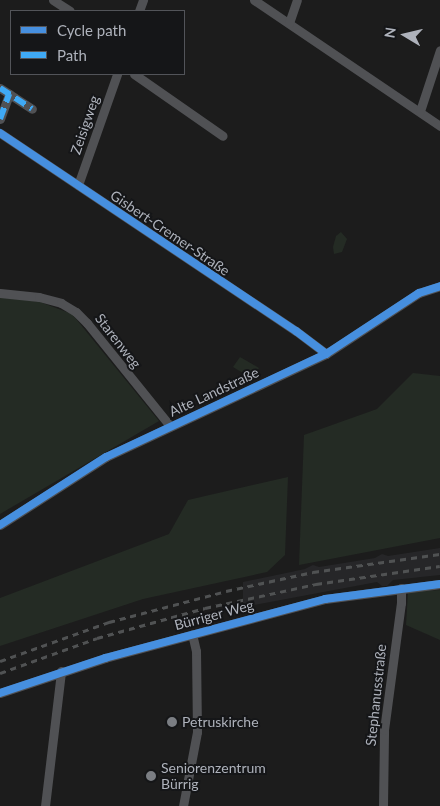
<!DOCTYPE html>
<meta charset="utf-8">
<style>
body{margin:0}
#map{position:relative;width:440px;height:806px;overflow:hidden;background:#1c1c1c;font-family:Lato,sans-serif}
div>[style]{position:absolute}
.built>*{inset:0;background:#262628}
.green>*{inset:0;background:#242b24}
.street>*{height:9px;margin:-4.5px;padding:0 4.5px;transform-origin:4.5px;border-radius:4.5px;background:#505154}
.rail>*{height:2.5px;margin-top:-1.25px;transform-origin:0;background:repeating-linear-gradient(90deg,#505253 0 6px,transparent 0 11px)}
.quiet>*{height:6px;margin-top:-3px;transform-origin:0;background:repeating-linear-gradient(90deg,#3fa9f5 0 12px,transparent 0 18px)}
.cycleway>*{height:8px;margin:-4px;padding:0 4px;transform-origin:4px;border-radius:4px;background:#468fdf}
.dots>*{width:14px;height:14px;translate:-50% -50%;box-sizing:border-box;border:2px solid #151618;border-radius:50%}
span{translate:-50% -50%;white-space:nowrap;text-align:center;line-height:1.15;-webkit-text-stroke:4px #151618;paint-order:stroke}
.street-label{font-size:14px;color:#aeb2bb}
.poi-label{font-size:14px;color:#aeb2bb}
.left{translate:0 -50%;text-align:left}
.legend{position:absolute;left:10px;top:10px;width:175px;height:65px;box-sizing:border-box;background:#151618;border:1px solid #525459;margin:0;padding:6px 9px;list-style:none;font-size:15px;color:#aeb2bb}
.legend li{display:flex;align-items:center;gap:10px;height:25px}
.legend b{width:25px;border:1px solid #525459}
.north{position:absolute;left:380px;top:10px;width:50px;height:50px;-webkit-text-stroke:4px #151618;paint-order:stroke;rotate:279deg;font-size:14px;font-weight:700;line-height:20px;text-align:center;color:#aeb2bb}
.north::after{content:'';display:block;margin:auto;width:18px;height:22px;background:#aeb2bb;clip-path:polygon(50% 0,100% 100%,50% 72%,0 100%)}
</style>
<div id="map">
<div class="built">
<i style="clip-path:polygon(440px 548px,440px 575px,393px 580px,387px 586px,382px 586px,377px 582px,243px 607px,243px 582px,305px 569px,313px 565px,319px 567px,375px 558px,382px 554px,388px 556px)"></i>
</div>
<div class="green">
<i style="clip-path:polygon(341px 232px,347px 239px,342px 252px,334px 254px,333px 247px,336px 236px)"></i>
<i style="clip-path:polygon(0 289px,5px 297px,40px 302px,72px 314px,159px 421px,0 514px)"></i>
<i style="clip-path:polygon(240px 357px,259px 368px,251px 378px,233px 367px)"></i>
<i style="clip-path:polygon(413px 373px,440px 376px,440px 538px,299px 565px,304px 435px,377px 409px)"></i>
<i style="clip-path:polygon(288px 477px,285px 555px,267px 572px,143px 599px,0 646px,0 598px,169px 534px,188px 500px)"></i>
<i style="clip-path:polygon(440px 590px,440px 640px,406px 625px,408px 592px)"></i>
</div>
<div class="street">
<i style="left:53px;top:0;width:20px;rotate:33deg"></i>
<i style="left:254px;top:0;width:225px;rotate:34.1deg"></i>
<i style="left:139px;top:11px;width:12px;rotate:-70deg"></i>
<i style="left:289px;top:23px;width:24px;rotate:-71deg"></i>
<i style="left:134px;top:74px;width:108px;rotate:34.9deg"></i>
<i style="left:0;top:88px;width:38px;rotate:33deg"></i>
<i style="left:420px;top:111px;width:64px;rotate:-71.8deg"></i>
<i style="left:0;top:119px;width:27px;rotate:-70deg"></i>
<i style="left:0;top:133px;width:356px;rotate:33.8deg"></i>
<i style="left:296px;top:331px;width:38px;rotate:37deg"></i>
<i style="left:78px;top:185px;width:118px;rotate:-70.6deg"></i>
<i style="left:0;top:293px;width:39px;rotate:6deg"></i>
<i style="left:39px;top:297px;width:23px;rotate:15deg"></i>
<i style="left:61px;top:303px;width:17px;rotate:31deg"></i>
<i style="left:76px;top:312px;width:16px;rotate:45deg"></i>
<i style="left:87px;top:323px;width:132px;rotate:51.1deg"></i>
<i style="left:0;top:525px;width:126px;rotate:-32.7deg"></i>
<i style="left:106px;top:457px;width:243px;rotate:-25.1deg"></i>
<i style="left:326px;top:354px;width:111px;rotate:-33.3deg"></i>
<i style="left:419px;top:293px;width:22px;rotate:-18deg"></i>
<i style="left:0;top:693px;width:111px;rotate:-18.4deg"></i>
<i style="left:105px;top:658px;width:228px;rotate:-15deg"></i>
<i style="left:325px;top:599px;width:116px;rotate:-7.4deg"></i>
<i style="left:45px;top:806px;width:136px;rotate:-83.2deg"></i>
<i style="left:183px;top:806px;width:75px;rotate:-79.3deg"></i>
<i style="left:197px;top:732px;width:81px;rotate:-90.7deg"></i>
<i style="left:196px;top:651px;width:17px;rotate:-103deg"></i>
<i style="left:383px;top:806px;width:76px;rotate:-89.2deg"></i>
<i style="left:384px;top:730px;width:128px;rotate:-82.4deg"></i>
<i style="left:401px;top:603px;width:15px;rotate:-90deg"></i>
</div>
<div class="rail">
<i style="left:0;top:661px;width:116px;rotate:-19.7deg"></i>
<i style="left:109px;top:622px;width:121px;rotate:-14.8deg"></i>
<i style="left:226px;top:591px;width:89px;rotate:-12.3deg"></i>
<i style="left:313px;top:572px;width:128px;rotate:-8.1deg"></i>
<i style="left:0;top:673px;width:103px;rotate:-19.8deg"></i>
<i style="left:97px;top:638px;width:112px;rotate:-15.5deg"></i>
<i style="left:205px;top:608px;width:114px;rotate:-12.2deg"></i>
<i style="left:316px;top:584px;width:125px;rotate:-8.3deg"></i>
</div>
<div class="quiet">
<i style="left:0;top:88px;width:38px;rotate:33deg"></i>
<i style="left:0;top:119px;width:27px;rotate:-70deg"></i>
</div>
<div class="cycleway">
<i style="left:0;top:133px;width:356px;rotate:33.8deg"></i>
<i style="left:296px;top:331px;width:38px;rotate:37deg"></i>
<i style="left:0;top:525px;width:126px;rotate:-32.7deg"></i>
<i style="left:106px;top:457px;width:243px;rotate:-25.1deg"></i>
<i style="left:326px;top:354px;width:111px;rotate:-33.3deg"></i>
<i style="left:419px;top:293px;width:22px;rotate:-18deg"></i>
<i style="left:0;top:693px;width:111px;rotate:-18.4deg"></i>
<i style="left:105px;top:658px;width:228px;rotate:-15deg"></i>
<i style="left:325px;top:599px;width:116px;rotate:-7.4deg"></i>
</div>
<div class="dots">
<i style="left:172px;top:722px;background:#7b7e83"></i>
<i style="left:151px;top:776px;background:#7b7e83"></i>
</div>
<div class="street-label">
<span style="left:85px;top:125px;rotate:-71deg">Zeisigweg</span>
<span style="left:170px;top:233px;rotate:34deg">Gisbert-Cremer-Straße</span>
<span style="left:118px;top:341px;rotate:52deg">Starenweg</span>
<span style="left:214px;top:392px;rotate:-25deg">Alte Landstraße</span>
<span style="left:214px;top:615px;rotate:-15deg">Bürriger Weg</span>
<span style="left:376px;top:695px;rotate:-84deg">Stephanusstraße</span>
</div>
<div class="poi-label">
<span class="left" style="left:182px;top:722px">Petruskirche</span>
<span class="left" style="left:161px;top:776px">Seniorenzentrum<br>Bürrig</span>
</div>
<ul class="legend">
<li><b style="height:6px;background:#468fdf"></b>Cycle path</li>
<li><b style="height:6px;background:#3fa9f5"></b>Path</li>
</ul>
<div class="north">N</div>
</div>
